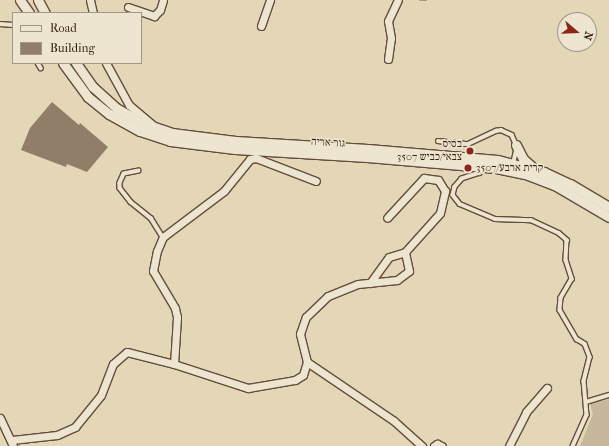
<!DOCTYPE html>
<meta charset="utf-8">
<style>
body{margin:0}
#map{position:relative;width:609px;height:446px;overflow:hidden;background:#e3d7b7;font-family:"IM FELL French Canon","Frank Ruhl Libre",serif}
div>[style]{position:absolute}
.green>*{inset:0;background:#c6b89b}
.stream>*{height:1.5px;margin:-0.75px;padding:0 0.75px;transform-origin:0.75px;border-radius:0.75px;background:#a9987f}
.building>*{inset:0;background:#917e68}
.roads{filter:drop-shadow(1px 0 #644c3b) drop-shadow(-1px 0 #644c3b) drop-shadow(0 1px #644c3b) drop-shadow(0 -1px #644c3b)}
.lane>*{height:3.5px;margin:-1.75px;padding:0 1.75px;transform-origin:1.75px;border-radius:1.75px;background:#ede5d0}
.street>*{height:7px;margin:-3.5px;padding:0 3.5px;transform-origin:3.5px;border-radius:3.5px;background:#ede5d0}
.secondary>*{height:9px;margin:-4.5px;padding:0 4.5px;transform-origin:4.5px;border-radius:4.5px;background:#ede5d0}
.dots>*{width:11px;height:11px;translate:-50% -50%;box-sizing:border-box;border:2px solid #ede5d0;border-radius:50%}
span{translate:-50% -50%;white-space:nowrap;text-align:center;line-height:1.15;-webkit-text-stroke:3px #ede5d0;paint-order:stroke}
.street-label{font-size:11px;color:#391e12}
.poi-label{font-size:11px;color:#391e12}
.right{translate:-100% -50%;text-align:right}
.left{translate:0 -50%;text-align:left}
.legend{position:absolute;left:12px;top:12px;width:130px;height:52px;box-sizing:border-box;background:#ede5d0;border:1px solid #a59584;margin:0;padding:5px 7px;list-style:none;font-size:12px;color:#391e12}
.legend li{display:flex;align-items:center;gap:8px;height:20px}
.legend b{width:20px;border:1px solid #a59584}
.north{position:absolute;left:557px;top:12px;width:40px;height:40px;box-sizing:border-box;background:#ede5d0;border:1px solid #a59584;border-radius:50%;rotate:109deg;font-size:11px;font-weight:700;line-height:16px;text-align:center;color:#391e12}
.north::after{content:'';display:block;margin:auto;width:14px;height:18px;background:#8f2418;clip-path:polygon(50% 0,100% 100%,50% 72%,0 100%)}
</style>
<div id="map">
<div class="green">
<i style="clip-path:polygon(609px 399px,609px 446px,580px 446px,593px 414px,590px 404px)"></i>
</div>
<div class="stream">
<i style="left:420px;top:0;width:6px"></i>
</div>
<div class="building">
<i style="clip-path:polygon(52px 102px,79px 125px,80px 123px,108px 147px,87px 172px,67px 164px,66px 167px,21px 150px,30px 128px)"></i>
</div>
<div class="roads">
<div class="lane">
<i style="left:0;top:24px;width:13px;rotate:4deg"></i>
<i style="left:38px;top:63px;width:6px;rotate:59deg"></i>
<i style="left:438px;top:141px;width:30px;rotate:6deg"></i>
<i style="left:468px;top:144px;width:31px;rotate:-25deg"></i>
<i style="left:496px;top:131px;width:5px;rotate:-11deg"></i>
<i style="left:501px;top:130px;width:12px;rotate:24deg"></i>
<i style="left:512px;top:135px;width:10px;rotate:66deg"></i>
<i style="left:513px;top:164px;width:13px;rotate:-77deg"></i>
<i style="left:483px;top:168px;width:6px;rotate:121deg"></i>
<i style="left:480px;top:173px;width:19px;rotate:162deg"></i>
<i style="left:462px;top:179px;width:11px;rotate:131deg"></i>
<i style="left:455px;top:187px;width:8px;rotate:104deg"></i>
<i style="left:453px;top:195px;width:11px;rotate:52deg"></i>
<i style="left:460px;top:204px;width:38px;rotate:23deg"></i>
<i style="left:495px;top:219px;width:36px;rotate:2deg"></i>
<i style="left:531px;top:220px;width:31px;rotate:25deg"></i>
<i style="left:559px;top:233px;width:11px;rotate:41deg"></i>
<i style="left:567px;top:240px;width:20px;rotate:93deg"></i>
<i style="left:566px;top:260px;width:20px;rotate:72deg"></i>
<i style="left:572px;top:279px;width:22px;rotate:120deg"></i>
<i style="left:561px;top:298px;width:12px;rotate:95deg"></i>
<i style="left:560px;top:310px;width:34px;rotate:60deg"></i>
<i style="left:577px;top:339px;width:9px;rotate:32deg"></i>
<i style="left:585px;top:344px;width:14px;rotate:69deg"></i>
<i style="left:590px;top:357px;width:25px;rotate:104deg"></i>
<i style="left:584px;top:381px;width:34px;rotate:85deg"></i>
<i style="left:587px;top:415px;width:34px;rotate:114deg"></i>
<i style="left:139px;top:171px;width:15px;rotate:169deg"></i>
<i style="left:124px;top:174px;width:10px;rotate:114deg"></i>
<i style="left:120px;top:183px;width:5px;rotate:90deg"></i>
<i style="left:120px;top:188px;width:18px;rotate:52deg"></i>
<i style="left:131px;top:202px;width:26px;rotate:39deg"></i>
<i style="left:151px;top:218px;width:22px;rotate:58deg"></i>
<i style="left:586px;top:402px;width:24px;rotate:-17deg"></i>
</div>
<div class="street">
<i style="left:90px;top:0;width:13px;rotate:77deg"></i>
<i style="left:128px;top:7px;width:28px;rotate:19deg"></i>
<i style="left:154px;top:16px;width:8px;rotate:-45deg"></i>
<i style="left:160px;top:10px;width:10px;rotate:-73deg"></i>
<i style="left:261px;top:26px;width:28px;rotate:-71deg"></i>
<i style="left:388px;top:59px;width:21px;rotate:-82deg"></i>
<i style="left:391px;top:38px;width:17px;rotate:-100deg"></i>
<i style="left:388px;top:21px;width:23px;rotate:-65deg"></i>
<i style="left:106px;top:63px;width:48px;rotate:61.3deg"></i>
<i style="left:129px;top:105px;width:31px;rotate:40deg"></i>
<i style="left:370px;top:283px;width:32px;rotate:-54deg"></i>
<i style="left:389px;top:257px;width:17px;rotate:-17deg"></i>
<i style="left:405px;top:252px;width:52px;rotate:-48.1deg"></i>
<i style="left:440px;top:213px;width:23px;rotate:-77deg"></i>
<i style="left:445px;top:191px;width:13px;rotate:-122deg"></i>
<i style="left:438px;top:180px;width:14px;rotate:-172deg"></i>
<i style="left:424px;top:178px;width:54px;rotate:132.8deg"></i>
<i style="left:307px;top:362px;width:105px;rotate:34.1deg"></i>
<i style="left:394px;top:421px;width:38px;rotate:42deg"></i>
<i style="left:174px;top:364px;width:47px;rotate:-86.3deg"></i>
<i style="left:177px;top:317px;width:9px;rotate:-103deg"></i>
<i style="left:175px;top:308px;width:43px;rotate:-120.7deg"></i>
<i style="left:153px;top:271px;width:20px;rotate:-79deg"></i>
<i style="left:157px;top:251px;width:15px;rotate:-67deg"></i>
<i style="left:163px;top:237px;width:76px;rotate:-37deg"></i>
<i style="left:224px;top:191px;width:41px;rotate:-50.9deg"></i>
<i style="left:250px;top:159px;width:6px;rotate:-9deg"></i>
<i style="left:256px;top:158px;width:64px;rotate:21deg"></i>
<i style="left:0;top:418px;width:31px;rotate:65deg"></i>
<i style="left:12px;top:440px;width:45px;rotate:-6.3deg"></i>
<i style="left:57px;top:435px;width:20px;rotate:-24deg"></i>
<i style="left:75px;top:427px;width:41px;rotate:-50.9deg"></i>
<i style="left:101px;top:395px;width:33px;rotate:-69deg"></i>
<i style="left:113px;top:364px;width:18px;rotate:-41deg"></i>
<i style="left:127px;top:352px;width:49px;rotate:14.3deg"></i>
<i style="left:174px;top:364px;width:78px;rotate:18deg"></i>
<i style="left:248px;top:388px;width:48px;rotate:-9.7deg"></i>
<i style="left:295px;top:380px;width:9px;rotate:-32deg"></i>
<i style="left:303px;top:375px;width:14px;rotate:-73deg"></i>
<i style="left:307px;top:362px;width:29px;rotate:-104deg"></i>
<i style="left:300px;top:334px;width:18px;rotate:-71deg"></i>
<i style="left:306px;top:317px;width:30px;rotate:-44deg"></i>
<i style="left:328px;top:296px;width:32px;rotate:-22deg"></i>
<i style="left:358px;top:284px;width:39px;rotate:-6deg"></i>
<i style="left:397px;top:280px;width:15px;rotate:-37deg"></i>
<i style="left:409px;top:271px;width:19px;rotate:-102deg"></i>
<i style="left:434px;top:446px;width:4px;rotate:-34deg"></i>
<i style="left:437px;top:444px;width:5px;rotate:22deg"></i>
<i style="left:509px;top:446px;width:38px;rotate:-63deg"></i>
<i style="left:526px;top:412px;width:32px;rotate:-49deg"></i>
</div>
<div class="secondary">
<i style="left:20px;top:0;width:16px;rotate:55deg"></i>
<i style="left:38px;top:0;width:15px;rotate:62deg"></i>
<i style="left:63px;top:63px;width:42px;rotate:53.7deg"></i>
<i style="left:88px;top:97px;width:27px;rotate:39deg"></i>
<i style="left:109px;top:114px;width:35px;rotate:29deg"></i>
<i style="left:140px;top:131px;width:32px;rotate:18deg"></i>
<i style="left:170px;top:141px;width:65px;rotate:7deg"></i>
<i style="left:235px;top:149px;width:132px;rotate:3.5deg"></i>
<i style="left:367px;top:157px;width:129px;rotate:4.9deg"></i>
<i style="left:496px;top:168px;width:33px;rotate:12deg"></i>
<i style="left:528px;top:175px;width:30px;rotate:21deg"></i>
<i style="left:556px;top:186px;width:61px;rotate:30.3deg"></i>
<i style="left:76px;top:63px;width:29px;rotate:55deg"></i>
<i style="left:93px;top:87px;width:31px;rotate:42deg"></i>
<i style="left:116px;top:108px;width:31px;rotate:29deg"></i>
<i style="left:143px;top:123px;width:31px;rotate:19deg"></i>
<i style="left:172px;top:133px;width:64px;rotate:7.1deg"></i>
<i style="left:236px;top:141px;width:132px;rotate:3.5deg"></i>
<i style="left:368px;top:149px;width:130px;rotate:4.8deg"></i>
<i style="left:498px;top:160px;width:48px;rotate:14.6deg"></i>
<i style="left:544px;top:172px;width:29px;rotate:25deg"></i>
<i style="left:570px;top:184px;width:45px;rotate:30.5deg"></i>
<i style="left:516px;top:145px;width:16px;rotate:63deg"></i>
<i style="left:523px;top:159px;width:11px;rotate:41deg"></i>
</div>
</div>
<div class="dots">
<i style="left:470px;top:151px;background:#8f2418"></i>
<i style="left:468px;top:168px;background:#8f2418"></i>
</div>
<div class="street-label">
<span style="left:328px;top:143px;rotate:3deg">גור אריה</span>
</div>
<div class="poi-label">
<span class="right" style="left:462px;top:151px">בסיס<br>צבאי/כביש 3507</span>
<span class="left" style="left:476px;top:168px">קרית ארבע/3507</span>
</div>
<ul class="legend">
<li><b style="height:5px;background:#ede5d0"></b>Road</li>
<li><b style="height:11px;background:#917e68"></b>Building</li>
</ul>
<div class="north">N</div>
</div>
